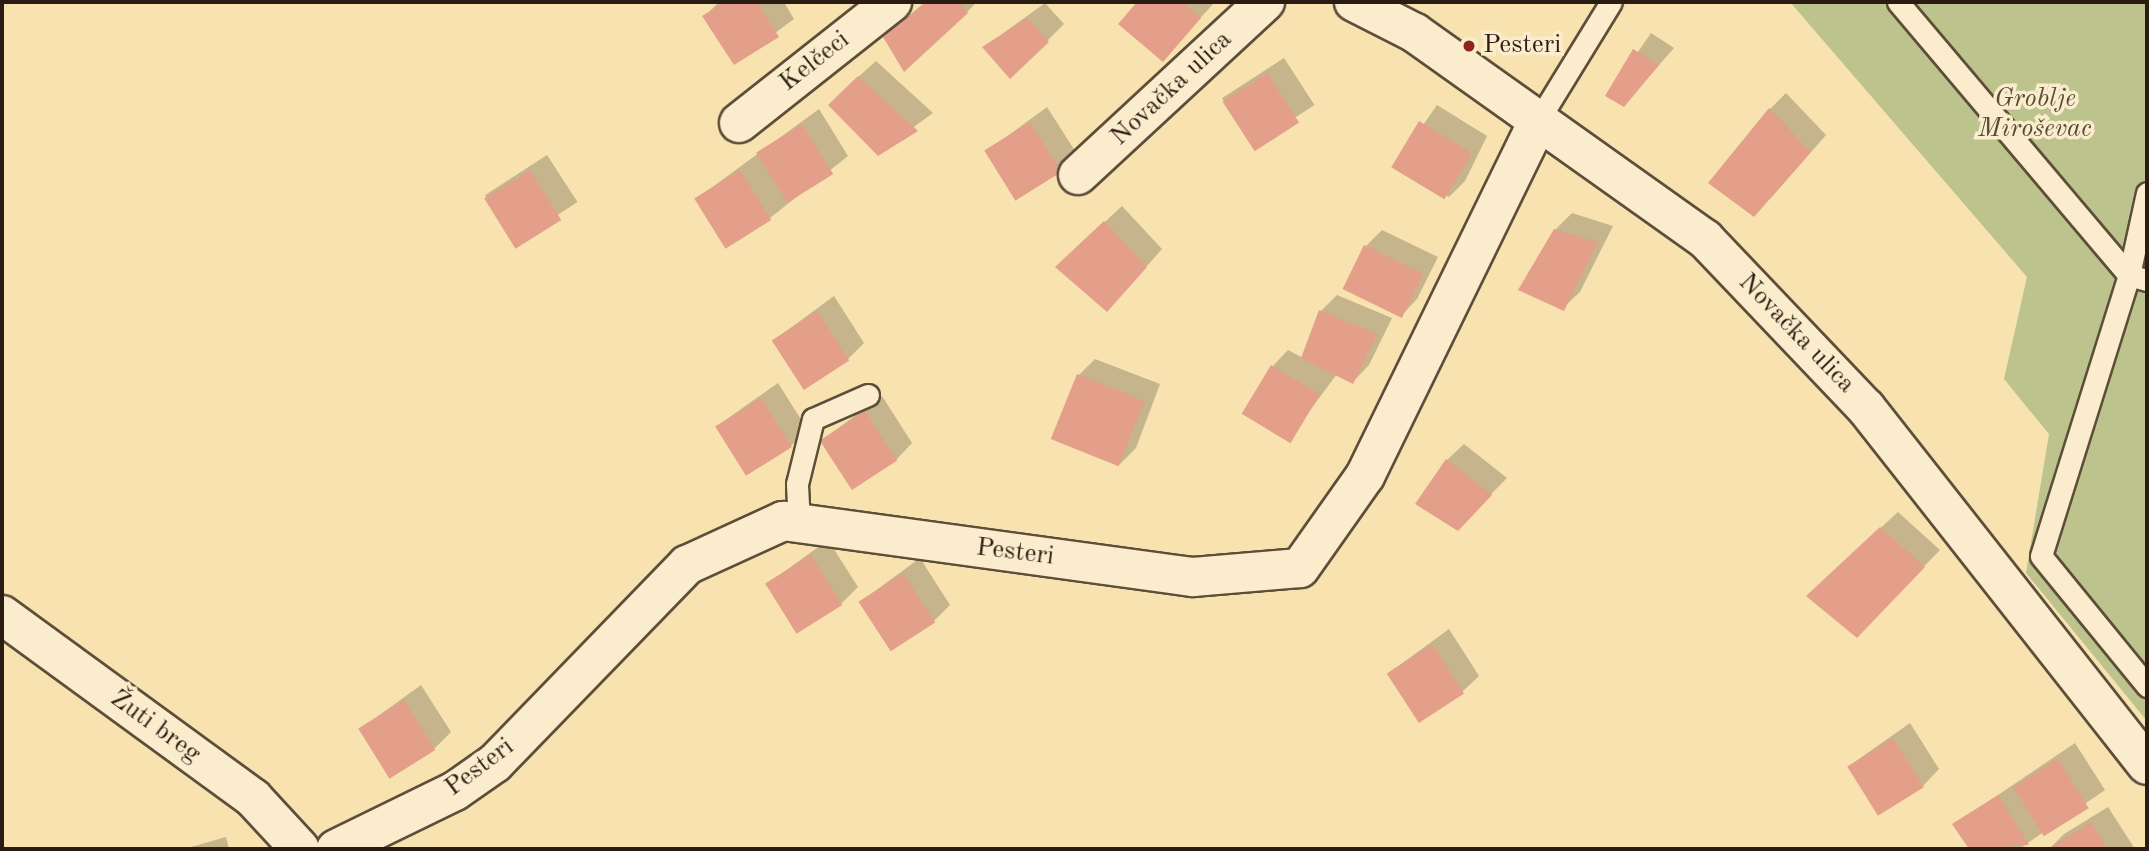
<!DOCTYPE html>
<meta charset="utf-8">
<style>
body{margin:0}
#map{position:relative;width:2149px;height:851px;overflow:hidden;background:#f7e2b0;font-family:"Old Standard TT",serif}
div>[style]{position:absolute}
.green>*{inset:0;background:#bcc38c}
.shadow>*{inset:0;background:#0003;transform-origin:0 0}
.building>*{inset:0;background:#e49f8a;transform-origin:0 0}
.roads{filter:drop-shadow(2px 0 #5d4e3a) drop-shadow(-2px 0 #5d4e3a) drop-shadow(0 2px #5d4e3a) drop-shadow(0 -2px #5d4e3a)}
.lane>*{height:21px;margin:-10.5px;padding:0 10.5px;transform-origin:10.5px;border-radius:10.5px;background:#faeccc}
.street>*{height:38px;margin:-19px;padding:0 19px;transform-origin:19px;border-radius:19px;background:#faeccc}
.secondary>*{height:38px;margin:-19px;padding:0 19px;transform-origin:19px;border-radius:19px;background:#faeccc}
.dots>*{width:19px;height:19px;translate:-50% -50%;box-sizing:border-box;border:4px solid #faeccc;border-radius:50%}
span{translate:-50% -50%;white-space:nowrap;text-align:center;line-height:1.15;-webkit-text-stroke:7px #faeccc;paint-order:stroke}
.poi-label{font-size:26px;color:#2a1c12}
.left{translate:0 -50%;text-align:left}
.street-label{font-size:26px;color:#2a1c12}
.park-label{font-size:26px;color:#564e37;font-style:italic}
.frame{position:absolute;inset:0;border:4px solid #2a1c12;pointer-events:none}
</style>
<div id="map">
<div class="green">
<i style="clip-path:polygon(1790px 2px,2147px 2px,2147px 721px,2026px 573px,2049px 434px,2004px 379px,2027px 277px)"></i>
</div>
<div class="shadow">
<i style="clip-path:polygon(719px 2px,784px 2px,794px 19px,734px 63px,705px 16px)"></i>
<i style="clip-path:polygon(925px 2px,977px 2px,967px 12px,885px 37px)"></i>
<i style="clip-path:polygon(1139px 2px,1215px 2px,1163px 59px,1121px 23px)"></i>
<i style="clip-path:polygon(1045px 3px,1064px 24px,1047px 41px,984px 47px)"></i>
<i style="clip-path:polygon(1651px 33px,1674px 48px,1624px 105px,1608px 95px)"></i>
<i style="left:1284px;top:58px;width:56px;height:74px;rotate:57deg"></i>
<i style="clip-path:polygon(876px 61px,933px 113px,878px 153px,846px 88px)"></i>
<i style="clip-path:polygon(1786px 93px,1826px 135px,1770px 199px,1770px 109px)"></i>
<i style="clip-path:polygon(1437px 105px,1487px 136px,1465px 181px,1449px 197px,1394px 167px)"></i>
<i style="clip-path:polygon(1047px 107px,1077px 154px,1060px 171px,987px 151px)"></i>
<i style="clip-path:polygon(819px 109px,848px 156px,770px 218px,696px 199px)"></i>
<i style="left:547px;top:155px;width:56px;height:74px;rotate:57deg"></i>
<i style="clip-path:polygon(1122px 206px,1162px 249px,1123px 293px,1074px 251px)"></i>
<i style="clip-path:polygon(1572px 213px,1613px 226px,1580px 292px,1563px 308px,1555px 230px)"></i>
<i style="clip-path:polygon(1382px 230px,1438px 257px,1417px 299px,1401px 316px,1366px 246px)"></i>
<i style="clip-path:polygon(1337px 295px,1392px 318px,1369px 365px,1353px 382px,1337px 374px,1291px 436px,1272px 367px,1288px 350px,1303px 358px,1321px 311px)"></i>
<i style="clip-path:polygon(834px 296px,864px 343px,848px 359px,774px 340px)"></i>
<i style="clip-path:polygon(1095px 359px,1160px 384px,1136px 448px,1119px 465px,1079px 375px)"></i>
<i style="clip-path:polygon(778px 383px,807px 429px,791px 446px,717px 426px)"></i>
<i style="clip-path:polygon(882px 396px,912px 443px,896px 460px,822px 440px)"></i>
<i style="clip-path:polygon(1464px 444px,1507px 478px,1457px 529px,1447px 460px)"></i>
<i style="clip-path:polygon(1898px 512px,1940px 550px,1873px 619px,1825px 579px)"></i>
<i style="clip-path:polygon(828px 540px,858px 587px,841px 604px,767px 584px)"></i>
<i style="clip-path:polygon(920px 558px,950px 605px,934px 621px,860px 602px)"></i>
<i style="clip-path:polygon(1449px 629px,1479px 676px,1462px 692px,1389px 673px)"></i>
<i style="clip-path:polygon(421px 685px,451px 732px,434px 749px,360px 729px)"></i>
<i style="clip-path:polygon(1910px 723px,1939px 769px,1923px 786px,1849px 766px)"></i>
<i style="clip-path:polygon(2075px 743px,2105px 790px,2019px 849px,1971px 849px,1955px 824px)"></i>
<i style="clip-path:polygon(2108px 807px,2135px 849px,2049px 849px,2064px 834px)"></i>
<i style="clip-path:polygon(226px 837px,229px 849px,184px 849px)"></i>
</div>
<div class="building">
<i style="clip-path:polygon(725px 2px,757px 2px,779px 37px,734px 65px,702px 16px)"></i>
<i style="clip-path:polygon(926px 2px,959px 2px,968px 13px,904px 72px,883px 37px)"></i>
<i style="clip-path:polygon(1137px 2px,1182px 2px,1201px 18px,1163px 62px,1118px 24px)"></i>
<i style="clip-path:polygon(1028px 18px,1049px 42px,1010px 79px,982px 47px)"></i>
<i style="clip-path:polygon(1633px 49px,1659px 65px,1624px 107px,1605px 96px)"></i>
<i style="left:1267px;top:73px;width:59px;height:53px;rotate:57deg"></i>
<i style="clip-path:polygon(858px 76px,918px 131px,878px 156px,828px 105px)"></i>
<i style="clip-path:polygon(1769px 108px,1811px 152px,1754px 217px,1708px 183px)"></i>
<i style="left:1419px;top:121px;width:62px;height:54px;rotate:31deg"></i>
<i style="left:1030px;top:122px;width:59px;height:54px;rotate:58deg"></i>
<i style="left:802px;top:124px;width:59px;height:54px;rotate:58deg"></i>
<i style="left:530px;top:170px;width:59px;height:54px;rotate:58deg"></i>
<i style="left:740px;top:170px;width:59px;height:54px;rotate:58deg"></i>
<i style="clip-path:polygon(1104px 221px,1147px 267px,1107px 312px,1055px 267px)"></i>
<i style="clip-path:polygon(1554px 229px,1598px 242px,1564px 311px,1518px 290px)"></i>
<i style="left:1364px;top:245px;width:66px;height:49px;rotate:26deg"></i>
<i style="clip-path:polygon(1319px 310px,1377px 334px,1353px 384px,1301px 358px)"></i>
<i style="left:817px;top:311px;width:59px;height:54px;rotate:57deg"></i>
<i style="left:1271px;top:365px;width:57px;height:57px;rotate:31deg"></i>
<i style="left:1077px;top:374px;width:73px;height:70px;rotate:22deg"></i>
<i style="left:761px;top:398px;width:58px;height:54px;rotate:58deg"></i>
<i style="left:865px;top:411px;width:59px;height:54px;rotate:57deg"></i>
<i style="clip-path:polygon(1446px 459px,1492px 495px,1458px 531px,1415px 504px)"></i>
<i style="clip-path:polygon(1880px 527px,1925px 567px,1857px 638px,1806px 596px)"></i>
<i style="left:811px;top:555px;width:59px;height:54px;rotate:58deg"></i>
<i style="left:903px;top:573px;width:59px;height:53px;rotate:57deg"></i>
<i style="left:1432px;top:644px;width:59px;height:54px;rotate:57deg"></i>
<i style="left:404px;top:700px;width:59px;height:54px;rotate:58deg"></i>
<i style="left:1893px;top:738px;width:58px;height:54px;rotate:58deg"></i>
<i style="left:2058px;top:759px;width:58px;height:53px;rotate:58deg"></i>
<i style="clip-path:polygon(1998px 795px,2029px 845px,1969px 849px,1952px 824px)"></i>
<i style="clip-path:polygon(2091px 822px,2108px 849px,2048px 849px)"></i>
</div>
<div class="roads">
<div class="lane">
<i style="left:1898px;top:2px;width:358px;rotate:49.8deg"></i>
<i style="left:2129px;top:275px;width:19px;rotate:16deg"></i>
<i style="left:1539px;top:119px;width:137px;rotate:-58.4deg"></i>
<i style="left:2147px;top:193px;width:84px;rotate:102.4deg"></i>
<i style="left:2129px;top:275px;width:294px;rotate:107.4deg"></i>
<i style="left:2041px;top:556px;width:168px;rotate:50.8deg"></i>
<i style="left:799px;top:523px;width:39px;rotate:-93deg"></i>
<i style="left:797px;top:484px;width:67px;rotate:-76.2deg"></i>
<i style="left:813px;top:419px;width:60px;rotate:-23.6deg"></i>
</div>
<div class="street">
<i style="left:739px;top:123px;width:195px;rotate:-38.3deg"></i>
<i style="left:1078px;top:175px;width:255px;rotate:-42.8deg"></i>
<i style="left:2px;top:615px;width:311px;rotate:36.1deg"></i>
<i style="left:253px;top:798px;width:69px;rotate:47.3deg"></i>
</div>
<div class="secondary">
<i style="left:1354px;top:2px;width:68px;rotate:26.9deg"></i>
<i style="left:1415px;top:33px;width:356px;rotate:35.4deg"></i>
<i style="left:1705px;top:239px;width:233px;rotate:46.4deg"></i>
<i style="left:1866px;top:408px;width:454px;rotate:51.8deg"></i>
<i style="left:336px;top:849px;width:132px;rotate:-26deg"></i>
<i style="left:455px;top:791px;width:49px;rotate:-35deg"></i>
<i style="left:495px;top:763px;width:276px;rotate:-45.9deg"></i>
<i style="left:687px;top:565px;width:106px;rotate:-24.6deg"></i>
<i style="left:783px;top:521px;width:414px;rotate:7.8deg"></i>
<i style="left:1193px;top:577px;width:107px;rotate:-4.8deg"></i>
<i style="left:1300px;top:568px;width:113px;rotate:-54.8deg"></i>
<i style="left:1365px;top:476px;width:397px;rotate:-64deg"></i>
</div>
</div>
<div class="dots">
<i style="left:1469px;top:46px;background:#8f2418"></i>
</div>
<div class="poi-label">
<span class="left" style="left:1483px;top:46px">Pesteri</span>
</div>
<div class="street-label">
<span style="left:815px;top:62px;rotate:-38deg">Kelčeci</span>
<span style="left:1172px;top:89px;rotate:-43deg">Novačka ulica</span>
<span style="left:1796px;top:334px;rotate:46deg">Novačka ulica</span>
<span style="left:1015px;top:553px;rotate:7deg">Pesteri</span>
<span style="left:155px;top:727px;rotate:36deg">Žuti breg</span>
<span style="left:480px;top:768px;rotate:-37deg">Pesteri</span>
</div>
<div class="park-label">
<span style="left:2035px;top:115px">Groblje<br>Miroševac</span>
</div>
<div class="frame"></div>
</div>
